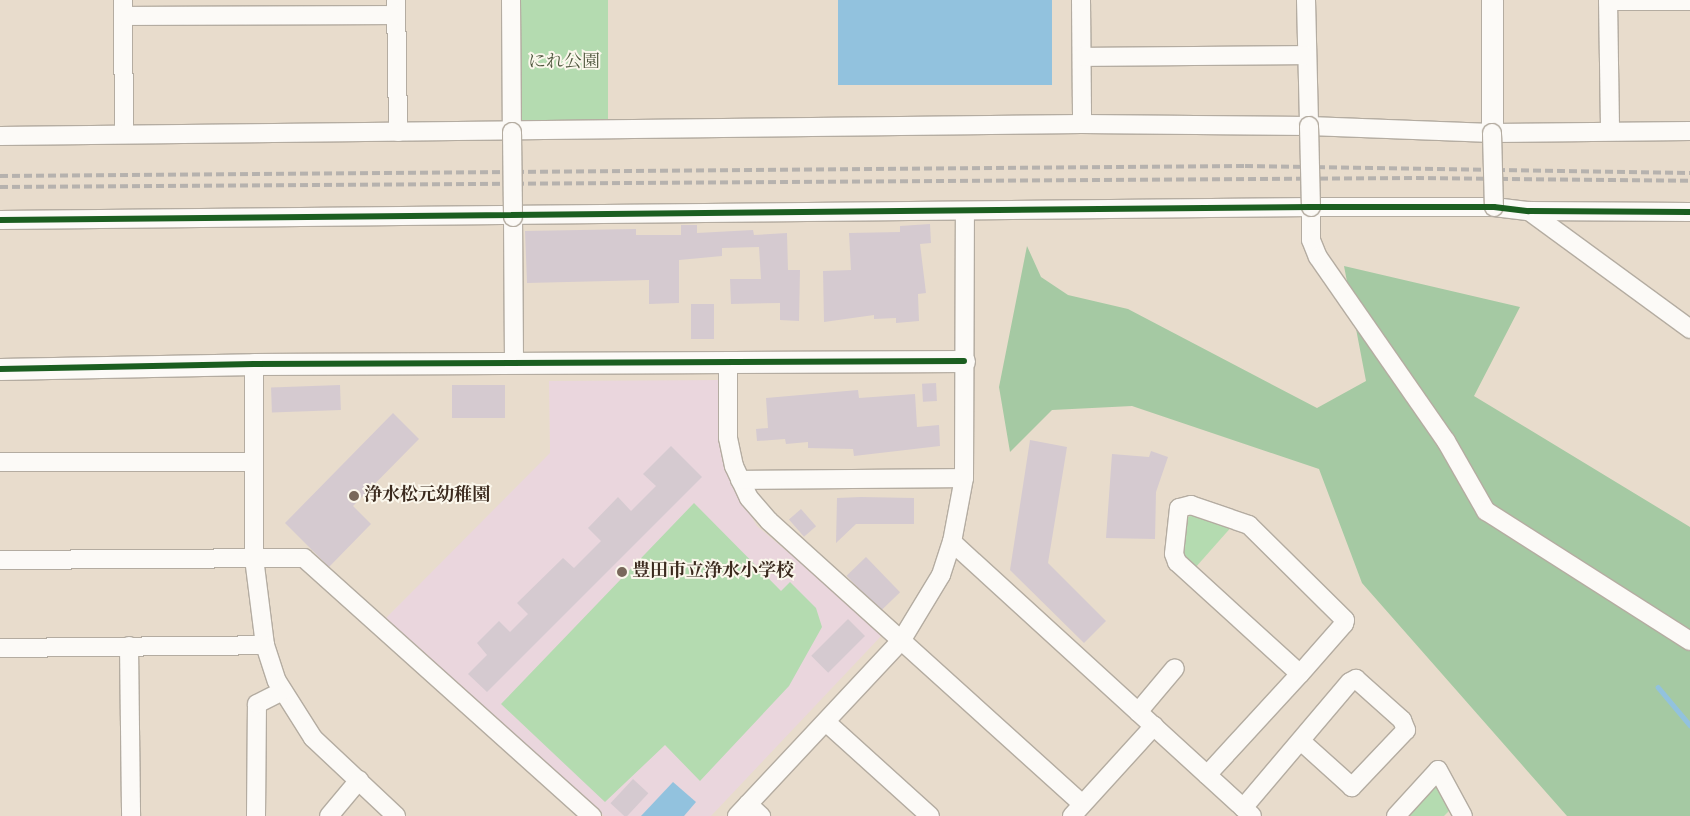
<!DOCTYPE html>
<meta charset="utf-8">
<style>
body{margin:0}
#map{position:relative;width:1690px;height:816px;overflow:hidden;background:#e8dccc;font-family:Vollkorn,"Noto Serif JP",serif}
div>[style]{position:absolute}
.built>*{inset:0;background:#ead6dd}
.green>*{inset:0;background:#b4dbb0;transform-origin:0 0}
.forest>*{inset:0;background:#a5c9a3}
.water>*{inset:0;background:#92c2de;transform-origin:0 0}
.stream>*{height:4.5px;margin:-2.25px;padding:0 2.25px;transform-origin:2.25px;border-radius:2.25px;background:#92c2de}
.building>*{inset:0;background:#d5cad0;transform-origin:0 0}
.roads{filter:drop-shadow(1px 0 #b4aca1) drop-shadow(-1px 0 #b4aca1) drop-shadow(0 1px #b4aca1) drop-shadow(0 -1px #b4aca1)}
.minor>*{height:18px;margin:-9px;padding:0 9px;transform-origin:9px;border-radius:9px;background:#fcfaf7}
.tertiary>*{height:21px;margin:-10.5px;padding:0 10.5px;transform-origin:10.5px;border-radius:10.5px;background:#fcfaf7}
.rail>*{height:4px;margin-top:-2px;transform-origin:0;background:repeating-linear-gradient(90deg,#b6b2ae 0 8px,transparent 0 12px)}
.bridges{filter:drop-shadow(1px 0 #b4aca1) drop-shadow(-1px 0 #b4aca1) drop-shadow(0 1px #b4aca1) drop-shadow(0 -1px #b4aca1)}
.minor-bridge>*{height:18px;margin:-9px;padding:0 9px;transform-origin:9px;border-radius:9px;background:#fcfaf7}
.cycleway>*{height:6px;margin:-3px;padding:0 3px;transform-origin:3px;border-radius:3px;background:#1b5e20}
.dots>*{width:14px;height:14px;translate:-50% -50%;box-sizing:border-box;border:2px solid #fbf7ec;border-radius:50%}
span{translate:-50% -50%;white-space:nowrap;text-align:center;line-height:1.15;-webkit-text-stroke:4px #fbf7ec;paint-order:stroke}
.park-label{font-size:18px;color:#4e563d}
.poi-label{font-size:18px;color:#3b2a1e;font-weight:700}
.left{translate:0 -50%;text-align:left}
</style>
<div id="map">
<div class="built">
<i style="clip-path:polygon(721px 380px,723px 444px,733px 486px,757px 526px,884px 633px,711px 816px,604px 816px,386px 618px,550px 453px,549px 381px)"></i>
</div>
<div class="green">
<i style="left:519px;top:0;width:89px;height:126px"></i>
<i style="clip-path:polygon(694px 503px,781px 591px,790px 582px,816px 608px,822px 627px,789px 686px,700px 781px,665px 745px,605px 802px,501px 704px)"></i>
<i style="clip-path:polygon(1196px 511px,1234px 524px,1195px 568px,1183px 556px,1186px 519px)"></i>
<i style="clip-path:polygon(1441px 781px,1452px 808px,1444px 816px,1408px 816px)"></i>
</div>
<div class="forest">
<i style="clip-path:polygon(1027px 246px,1041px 277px,1068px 295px,1128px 309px,1317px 408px,1366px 381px,1344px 266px,1520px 307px,1474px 396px,1690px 527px,1690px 816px,1567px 816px,1362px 583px,1319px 469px,1132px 406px,1052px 410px,1010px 452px,999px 387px)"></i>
</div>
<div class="water">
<i style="left:838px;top:0;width:214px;height:85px"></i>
<i style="clip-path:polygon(673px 782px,696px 802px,684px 816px,641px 816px)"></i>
</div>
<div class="stream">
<i style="left:1658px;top:687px;width:50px;rotate:49.9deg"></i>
</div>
<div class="building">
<i style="clip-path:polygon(930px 224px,931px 243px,920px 244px,926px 293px,918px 294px,919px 321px,896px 323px,896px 318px,874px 319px,874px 315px,824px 322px,823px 271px,851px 270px,849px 233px,900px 232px,900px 226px)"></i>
<i style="clip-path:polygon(681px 225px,697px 225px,697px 233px,753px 230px,754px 235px,787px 233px,788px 270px,800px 270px,799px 321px,780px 320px,780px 303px,731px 304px,730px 279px,761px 279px,759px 247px,722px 248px,722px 256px,679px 260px,679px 303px,649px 304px,649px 280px,527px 283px,525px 231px,636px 229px,636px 235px,681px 235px)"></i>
<i style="left:691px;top:304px;width:23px;height:35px"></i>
<i style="left:936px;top:383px;width:18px;height:14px;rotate:87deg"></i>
<i style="left:340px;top:385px;width:25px;height:69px;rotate:88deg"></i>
<i style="left:452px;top:385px;width:53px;height:33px"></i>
<i style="clip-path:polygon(858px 390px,859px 398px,915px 394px,917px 427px,939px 425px,940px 446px,854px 456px,853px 449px,808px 448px,808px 442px,786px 444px,785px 439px,757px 441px,756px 429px,768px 428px,766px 398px)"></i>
<i style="clip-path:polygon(393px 413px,419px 439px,353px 506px,371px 524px,329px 567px,285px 523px)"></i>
<i style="clip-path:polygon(1030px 440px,1067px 447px,1048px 563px,1106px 621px,1084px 643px,1010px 570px)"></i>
<i style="clip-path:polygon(671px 446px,702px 477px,487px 692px,468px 674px,487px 655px,477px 643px,499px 621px,510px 632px,528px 614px,517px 603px,563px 558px,574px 568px,601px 541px,588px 528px,618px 497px,631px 511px,656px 486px,643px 474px)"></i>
<i style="clip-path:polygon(1151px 451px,1168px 457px,1156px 492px,1155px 539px,1106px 538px,1112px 454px,1149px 457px)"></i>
<i style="clip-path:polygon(861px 497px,914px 498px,914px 524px,856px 524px,836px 543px,837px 498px)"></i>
<i style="left:801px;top:509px;width:23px;height:16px;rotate:49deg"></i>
<i style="left:866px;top:557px;width:49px;height:27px;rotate:46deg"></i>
<i style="left:848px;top:619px;width:24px;height:52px;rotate:45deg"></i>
<i style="left:633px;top:779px;width:21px;height:33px;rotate:43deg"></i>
</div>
<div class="roads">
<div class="minor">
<i style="left:123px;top:0;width:134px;rotate:89.6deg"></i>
<i style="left:396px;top:0;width:132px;rotate:89.1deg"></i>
<i style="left:511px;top:0;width:132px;rotate:89.6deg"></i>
<i style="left:1081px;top:0;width:124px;rotate:89.5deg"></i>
<i style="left:1306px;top:0;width:126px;rotate:88.6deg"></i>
<i style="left:1608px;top:0;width:130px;rotate:89.1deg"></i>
<i style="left:1608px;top:1px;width:82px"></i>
<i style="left:123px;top:16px;width:273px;rotate:-0.2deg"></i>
<i style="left:1082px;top:57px;width:224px;rotate:-0.5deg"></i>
<i style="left:0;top:136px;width:1082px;rotate:-0.64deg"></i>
<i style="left:1082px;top:124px;width:227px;rotate:0.5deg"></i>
<i style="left:1309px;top:126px;width:183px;rotate:2.2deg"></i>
<i style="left:1492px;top:133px;width:198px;rotate:-0.6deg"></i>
<i style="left:1311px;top:207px;width:33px;rotate:90deg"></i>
<i style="left:1311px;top:240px;width:18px;rotate:68deg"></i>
<i style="left:1318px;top:257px;width:224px;rotate:55.2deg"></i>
<i style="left:1446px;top:441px;width:81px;rotate:60.3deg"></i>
<i style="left:1486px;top:511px;width:242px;rotate:32.5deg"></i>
<i style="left:1529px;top:211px;width:200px;rotate:36.2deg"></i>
<i style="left:513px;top:217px;width:146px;rotate:89.6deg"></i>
<i style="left:0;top:220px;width:1311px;rotate:-0.57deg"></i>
<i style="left:1311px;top:207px;width:183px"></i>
<i style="left:1494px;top:207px;width:35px;rotate:7deg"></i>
<i style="left:1529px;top:211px;width:161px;rotate:0.4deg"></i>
<i style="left:728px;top:363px;width:75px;rotate:90deg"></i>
<i style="left:728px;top:438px;width:29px;rotate:78deg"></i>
<i style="left:734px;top:466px;width:35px;rotate:65deg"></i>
<i style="left:749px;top:498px;width:30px;rotate:49deg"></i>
<i style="left:769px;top:521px;width:422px;rotate:42.1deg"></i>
<i style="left:254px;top:364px;width:194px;rotate:90deg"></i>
<i style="left:254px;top:558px;width:88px;rotate:82.8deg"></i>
<i style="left:265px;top:645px;width:38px;rotate:72deg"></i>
<i style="left:277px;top:681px;width:67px;rotate:57.7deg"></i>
<i style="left:313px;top:738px;width:114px;rotate:43.2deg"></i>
<i style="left:0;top:462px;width:254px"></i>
<i style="left:740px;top:480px;width:224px;rotate:-0.5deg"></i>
<i style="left:952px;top:542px;width:406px;rotate:42.4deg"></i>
<i style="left:0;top:560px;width:304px;rotate:-0.4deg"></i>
<i style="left:304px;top:558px;width:387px;rotate:41.9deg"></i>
<i style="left:129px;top:646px;width:170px;rotate:89.3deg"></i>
<i style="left:0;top:648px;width:265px;rotate:-0.6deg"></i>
<i style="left:1138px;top:712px;width:57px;rotate:-49.9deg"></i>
<i style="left:826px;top:722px;width:140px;rotate:42.1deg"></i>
<i style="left:1207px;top:775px;width:137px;rotate:-47.4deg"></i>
<i style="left:1300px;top:674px;width:67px;rotate:-48.7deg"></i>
<i style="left:1344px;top:624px;width:4px;rotate:-76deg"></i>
<i style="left:1345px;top:620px;width:135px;rotate:-135.3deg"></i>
<i style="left:1249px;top:525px;width:61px;rotate:-161deg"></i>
<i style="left:1191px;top:505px;width:12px;rotate:166deg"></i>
<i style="left:1179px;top:508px;width:46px;rotate:96.2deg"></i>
<i style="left:1174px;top:554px;width:9px;rotate:69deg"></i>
<i style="left:1177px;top:562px;width:166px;rotate:42.3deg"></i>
<i style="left:748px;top:804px;width:18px;rotate:43deg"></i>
<i style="left:1243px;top:808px;width:165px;rotate:-49.7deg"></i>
<i style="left:1350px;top:682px;width:7px;rotate:-27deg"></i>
<i style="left:1356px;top:679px;width:62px;rotate:41.7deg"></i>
<i style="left:1402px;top:720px;width:11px;rotate:68deg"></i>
<i style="left:1406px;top:730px;width:79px;rotate:133.5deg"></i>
<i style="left:1352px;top:787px;width:69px;rotate:-138deg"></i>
<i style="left:256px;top:816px;width:112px;rotate:-89.5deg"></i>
<i style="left:257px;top:704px;width:28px;rotate:-27deg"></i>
<i style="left:329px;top:816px;width:47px;rotate:-50.2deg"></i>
<i style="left:737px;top:816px;width:240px;rotate:-46.9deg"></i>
<i style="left:901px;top:641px;width:77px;rotate:-58.8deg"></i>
<i style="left:941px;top:575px;width:35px;rotate:-72deg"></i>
<i style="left:952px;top:542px;width:65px;rotate:-79.4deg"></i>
<i style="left:964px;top:478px;width:266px;rotate:-89.8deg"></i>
<i style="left:1072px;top:816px;width:122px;rotate:-47.7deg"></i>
<i style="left:1396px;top:816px;width:62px;rotate:-47.6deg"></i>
<i style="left:1438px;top:770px;width:52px;rotate:61.5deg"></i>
</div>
<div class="tertiary">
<i style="left:1492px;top:133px;width:133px;rotate:-90deg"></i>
<i style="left:0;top:369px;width:254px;rotate:-1.1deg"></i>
<i style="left:254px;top:364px;width:710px;rotate:-0.24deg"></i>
</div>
</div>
<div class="rail">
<i style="left:0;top:176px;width:1245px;rotate:-0.46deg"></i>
<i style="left:1245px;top:166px;width:445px;rotate:0.9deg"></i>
<i style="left:0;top:187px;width:1416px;rotate:-0.36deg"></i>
<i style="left:1416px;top:178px;width:274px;rotate:0.6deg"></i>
</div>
<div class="bridges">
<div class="minor-bridge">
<i style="left:1309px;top:126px;width:81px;rotate:88.6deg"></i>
<i style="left:512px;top:132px;width:85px;rotate:89.3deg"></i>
<i style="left:1492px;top:133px;width:74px;rotate:88.5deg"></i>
</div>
</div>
<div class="cycleway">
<i style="left:0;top:220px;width:1311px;rotate:-0.57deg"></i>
<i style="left:1311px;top:207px;width:183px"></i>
<i style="left:1494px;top:207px;width:35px;rotate:7deg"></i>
<i style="left:1529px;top:211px;width:161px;rotate:0.4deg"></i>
<i style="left:0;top:369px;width:254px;rotate:-1.1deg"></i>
<i style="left:254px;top:364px;width:710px;rotate:-0.24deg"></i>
</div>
<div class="dots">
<i style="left:354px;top:496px;background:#78685b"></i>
<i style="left:622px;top:572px;background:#78685b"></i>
</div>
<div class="park-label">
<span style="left:564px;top:63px">にれ公園</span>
</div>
<div class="poi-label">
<span class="left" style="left:364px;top:496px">浄水松元幼稚園</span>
<span class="left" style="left:632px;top:572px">豊田市立浄水小学校</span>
</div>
</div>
